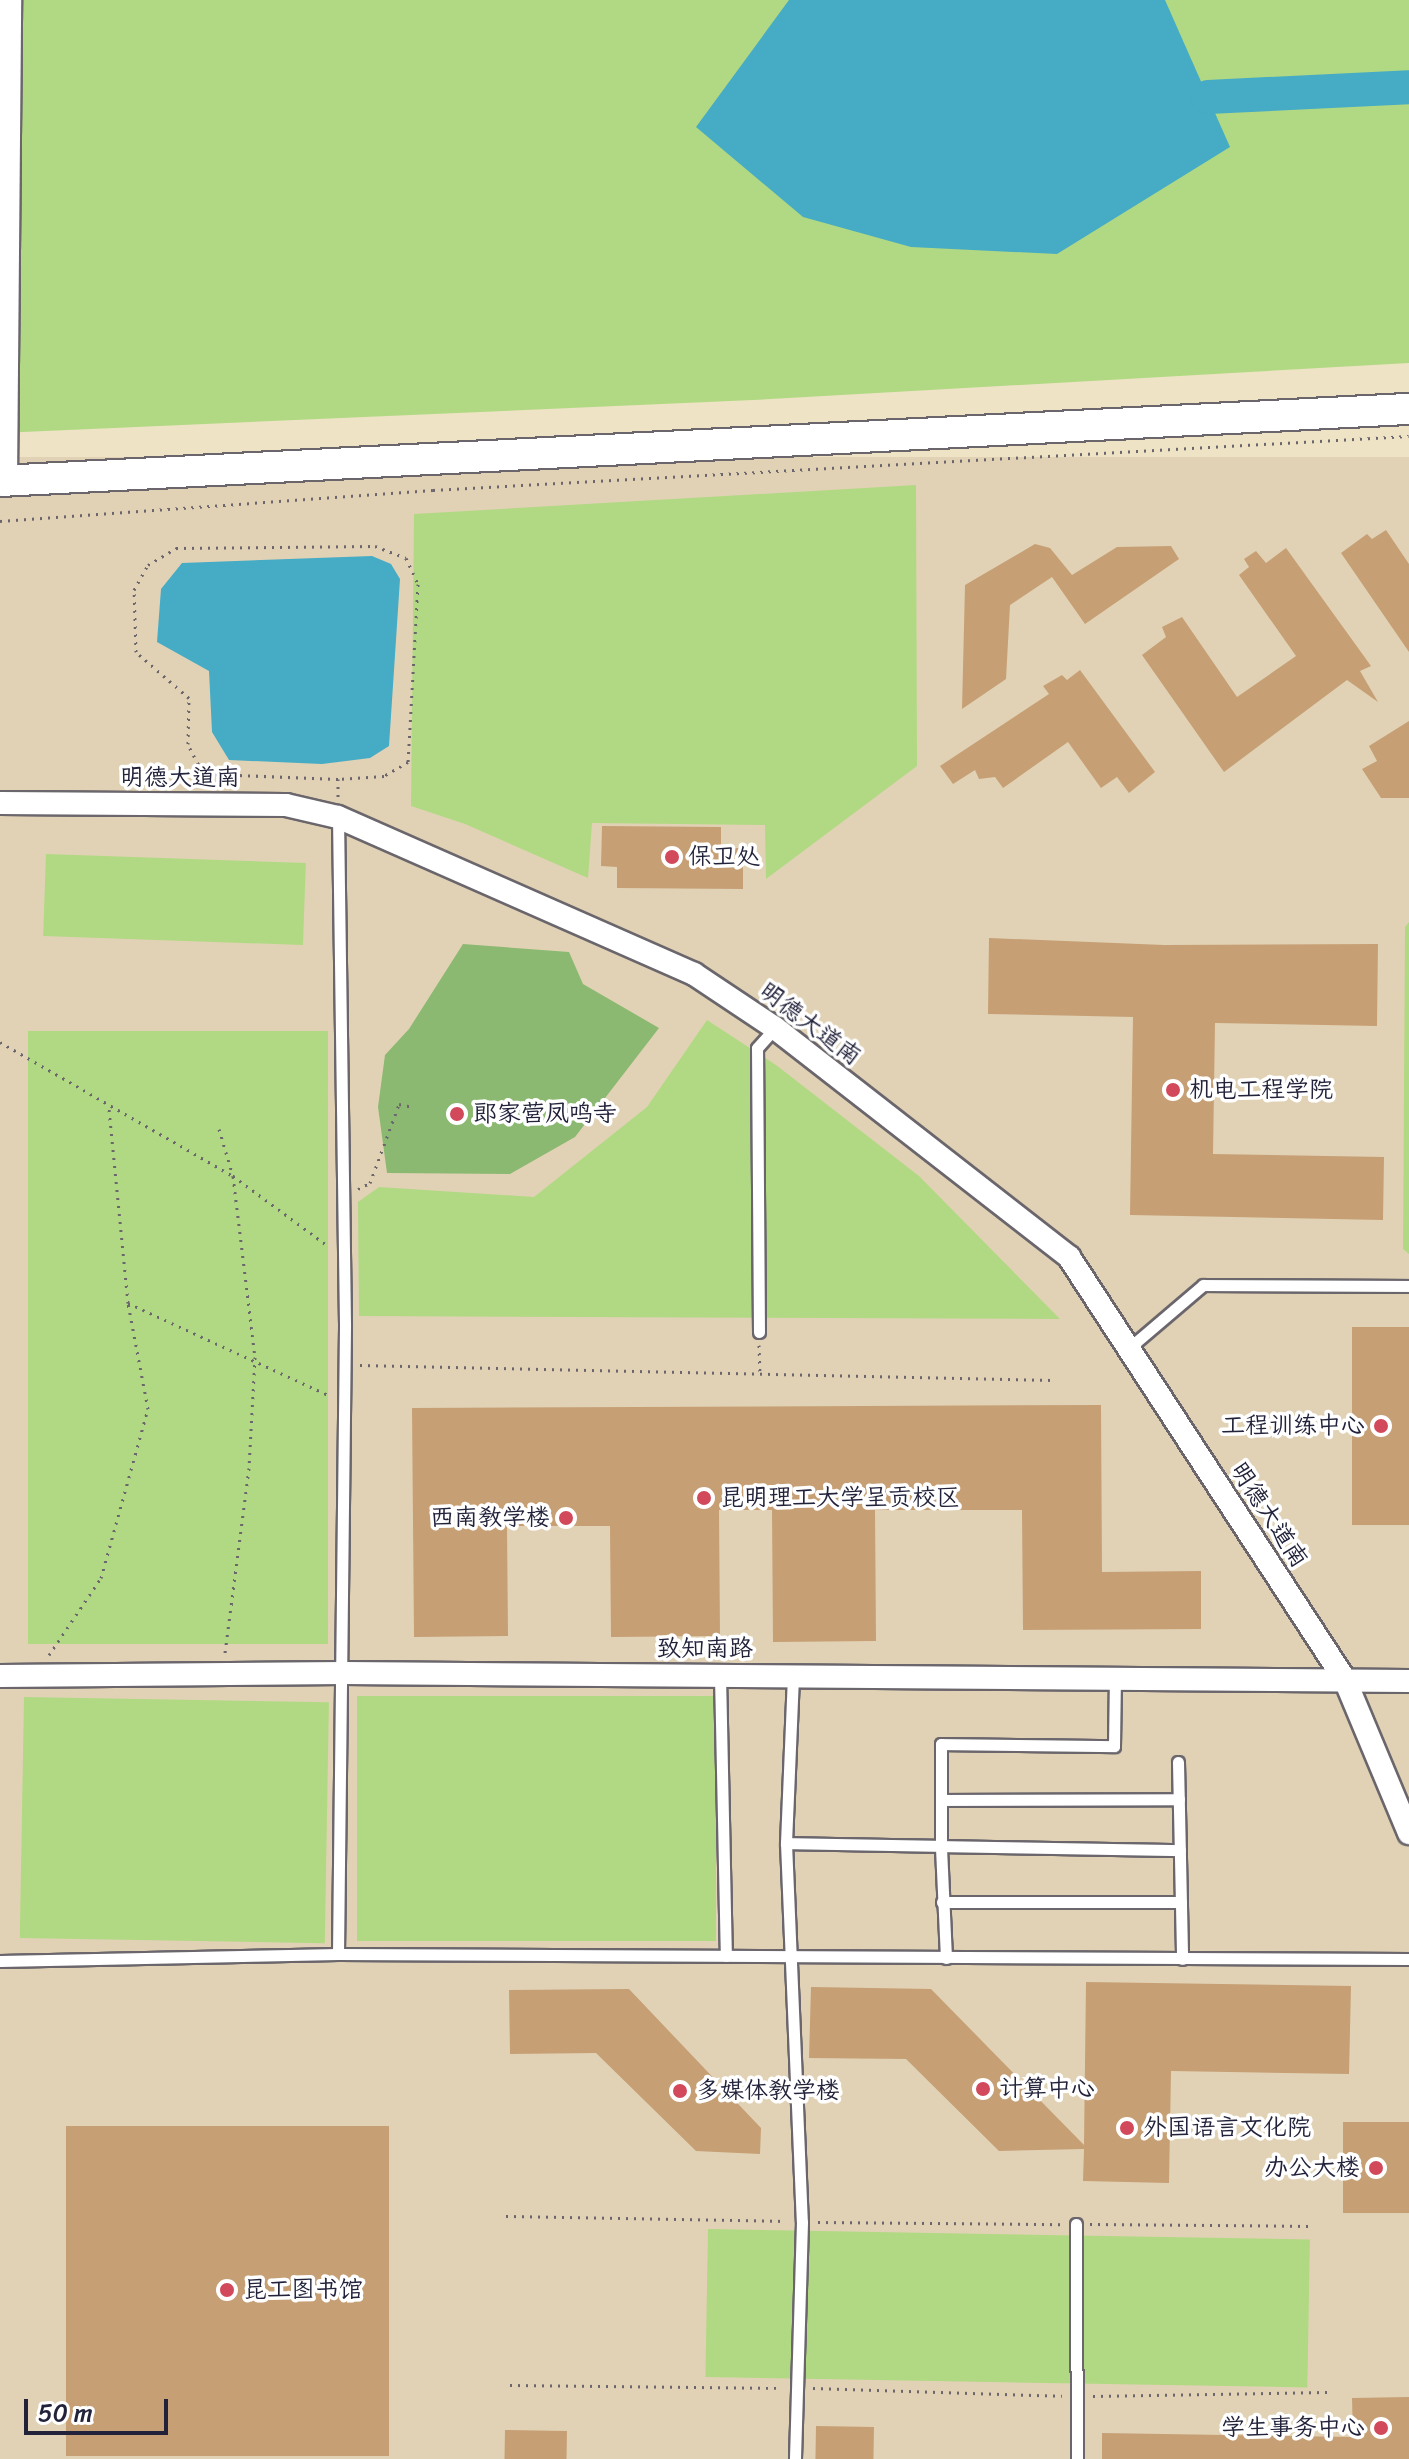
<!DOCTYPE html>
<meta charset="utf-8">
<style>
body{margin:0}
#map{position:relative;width:1409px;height:2459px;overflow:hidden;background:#efe3c6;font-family:Sriracha,"LXGW WenKai TC",sans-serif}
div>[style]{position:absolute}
.built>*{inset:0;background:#e1d2b5;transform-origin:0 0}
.green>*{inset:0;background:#b1d983;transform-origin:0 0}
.forest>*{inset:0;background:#8cb971}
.water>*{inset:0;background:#46abc5}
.river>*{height:34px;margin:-17px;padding:0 17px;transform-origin:17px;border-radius:17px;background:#46abc5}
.building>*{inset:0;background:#c69f75;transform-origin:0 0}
.path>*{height:3px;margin-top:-1.5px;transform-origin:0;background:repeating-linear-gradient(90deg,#6a666c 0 2px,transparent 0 8px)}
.roads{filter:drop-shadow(2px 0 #6a666c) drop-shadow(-2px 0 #6a666c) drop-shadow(0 2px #6a666c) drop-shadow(0 -2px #6a666c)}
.lane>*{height:11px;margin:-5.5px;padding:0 5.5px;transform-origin:5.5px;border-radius:5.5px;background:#fff}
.street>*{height:22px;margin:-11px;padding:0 11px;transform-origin:11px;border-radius:11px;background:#fff}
.secondary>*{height:30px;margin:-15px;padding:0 15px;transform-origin:15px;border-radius:15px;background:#fff}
.dots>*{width:22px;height:22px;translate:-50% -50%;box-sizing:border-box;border:4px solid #fff;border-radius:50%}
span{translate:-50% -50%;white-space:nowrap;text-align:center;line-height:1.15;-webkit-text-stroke:7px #fff;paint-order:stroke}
.street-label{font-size:24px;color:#22223b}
.poi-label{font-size:24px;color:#22223b}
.left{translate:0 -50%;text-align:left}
.right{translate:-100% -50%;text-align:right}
.scale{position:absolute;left:24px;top:2399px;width:144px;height:36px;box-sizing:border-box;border:4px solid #22223b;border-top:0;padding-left:10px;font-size:24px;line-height:28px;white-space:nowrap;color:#22223b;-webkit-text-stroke:6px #fff;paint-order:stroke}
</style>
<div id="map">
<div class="built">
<i style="left:1409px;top:457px;width:2002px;height:1411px;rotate:90deg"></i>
</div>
<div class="green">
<i style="clip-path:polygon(0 0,1409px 0,1409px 363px,753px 400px,0 433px)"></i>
<i style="clip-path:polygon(916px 485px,917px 766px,766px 879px,765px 825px,592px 823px,588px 878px,465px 824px,411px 806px,414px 514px)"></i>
<i style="left:46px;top:854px;width:260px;height:82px;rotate:2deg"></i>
<i style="clip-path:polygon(1409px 922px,1409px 1254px,1403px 1249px,1405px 927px)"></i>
<i style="clip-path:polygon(707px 1020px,776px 1065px,919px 1176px,1060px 1319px,359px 1316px,358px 1202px,379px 1187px,534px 1197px,647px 1107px)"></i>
<i style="left:28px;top:1031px;width:300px;height:613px"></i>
<i style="left:357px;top:1696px;width:359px;height:245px"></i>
<i style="left:24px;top:1697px;width:305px;height:241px;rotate:1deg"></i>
<i style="left:708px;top:2229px;width:602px;height:148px;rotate:1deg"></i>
</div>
<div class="forest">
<i style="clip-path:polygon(463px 944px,569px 952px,583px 984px,659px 1028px,575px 1137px,510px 1174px,387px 1173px,378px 1107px,385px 1055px,409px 1029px)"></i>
</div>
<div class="water">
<i style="clip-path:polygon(789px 0,1165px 0,1230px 147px,1057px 254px,911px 247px,803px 217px,696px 127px)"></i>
<i style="clip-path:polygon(372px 556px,391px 564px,400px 579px,389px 746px,370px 758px,322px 764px,229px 760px,212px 732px,209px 671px,157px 642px,161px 589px,182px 563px)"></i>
</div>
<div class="river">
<i style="left:1208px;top:97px;width:201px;rotate:-2.8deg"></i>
</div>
<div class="building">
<i style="clip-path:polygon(1386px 530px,1409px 564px,1409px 652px,1341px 553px,1367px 534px,1372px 539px)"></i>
<i style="clip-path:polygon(1035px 544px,1050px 548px,1072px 575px,1117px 547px,1171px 546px,1179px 559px,1085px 624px,1052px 577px,1010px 605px,1006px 679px,962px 709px,965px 585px)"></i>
<i style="clip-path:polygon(1286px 548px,1371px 666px,1360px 671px,1378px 702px,1347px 680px,1224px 772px,1142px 655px,1166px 637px,1162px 627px,1182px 617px,1237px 697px,1296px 656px,1239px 575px,1249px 567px,1244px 559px,1256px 551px,1266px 563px)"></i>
<i style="clip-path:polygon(1080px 670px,1155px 772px,1129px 793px,1117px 777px,1101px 788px,1068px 742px,1003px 788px,995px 777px,979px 779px,975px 770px,953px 784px,940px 766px,1049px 694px,1043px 686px,1062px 675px,1067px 680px)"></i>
<i style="clip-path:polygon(1409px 721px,1409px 798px,1381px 798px,1362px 769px,1377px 761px,1369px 746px)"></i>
<i style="clip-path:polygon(602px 826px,721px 827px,721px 848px,743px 848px,743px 889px,617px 888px,617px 867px,601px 866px)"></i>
<i style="clip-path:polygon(989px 938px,1164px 945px,1378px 944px,1377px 1026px,1215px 1023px,1213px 1154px,1384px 1157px,1383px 1220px,1130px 1215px,1133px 1017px,988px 1014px)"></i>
<i style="left:1352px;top:1327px;width:57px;height:198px"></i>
<i style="clip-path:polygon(1101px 1405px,1102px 1572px,1201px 1571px,1201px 1629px,1023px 1630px,1022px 1510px,875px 1510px,876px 1641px,773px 1642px,772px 1510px,719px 1510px,720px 1636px,611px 1637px,610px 1526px,507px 1526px,508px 1636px,414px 1637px,412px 1408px)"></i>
<i style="clip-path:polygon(1086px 1982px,1351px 1986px,1349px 2074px,1171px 2071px,1169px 2183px,1083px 2181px,1084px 2149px,999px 2151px,906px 2059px,809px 2058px,811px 1987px,931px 1989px,1084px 2145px)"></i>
<i style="clip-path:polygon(629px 1989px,761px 2128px,760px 2154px,696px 2151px,596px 2053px,510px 2054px,509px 1990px)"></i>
<i style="left:1343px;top:2122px;width:66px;height:91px"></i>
<i style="left:389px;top:2126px;width:330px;height:323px;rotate:90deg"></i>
<i style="clip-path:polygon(1409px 2397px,1409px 2459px,1102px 2459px,1102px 2433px,1353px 2437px,1352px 2398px)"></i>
<i style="left:816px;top:2426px;width:58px;height:33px;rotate:1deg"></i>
<i style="left:505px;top:2430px;width:62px;height:29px;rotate:1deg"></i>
</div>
<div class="path">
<i style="left:0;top:521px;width:434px;rotate:-4.1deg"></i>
<i style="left:433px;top:490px;width:977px;rotate:-3.17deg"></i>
<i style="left:338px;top:779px;width:126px;rotate:-177.7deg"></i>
<i style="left:212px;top:774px;width:17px;rotate:-144deg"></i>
<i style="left:198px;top:764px;width:22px;rotate:-117deg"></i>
<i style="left:188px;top:744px;width:46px;rotate:-88.8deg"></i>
<i style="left:189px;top:698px;width:70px;rotate:-139deg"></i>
<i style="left:136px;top:652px;width:62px;rotate:-91.8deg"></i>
<i style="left:134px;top:590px;width:29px;rotate:-61deg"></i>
<i style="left:148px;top:565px;width:33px;rotate:-31deg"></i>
<i style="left:176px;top:548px;width:199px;rotate:-0.6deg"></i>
<i style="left:375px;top:546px;width:33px;rotate:21deg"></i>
<i style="left:406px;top:558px;width:29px;rotate:65deg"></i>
<i style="left:418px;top:584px;width:178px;rotate:93.2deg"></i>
<i style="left:408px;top:762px;width:28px;rotate:150deg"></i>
<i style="left:384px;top:776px;width:46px;rotate:176.3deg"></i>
<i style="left:338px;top:779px;width:18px;rotate:90deg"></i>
<i style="left:0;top:1042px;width:269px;rotate:29.9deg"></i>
<i style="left:233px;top:1176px;width:118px;rotate:36.4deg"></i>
<i style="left:219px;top:1129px;width:49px;rotate:73.4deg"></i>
<i style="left:233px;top:1176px;width:182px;rotate:83.1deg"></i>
<i style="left:255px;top:1357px;width:111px;rotate:93.1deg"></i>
<i style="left:249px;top:1468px;width:188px;rotate:97.4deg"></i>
<i style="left:358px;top:1189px;width:13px;rotate:-27deg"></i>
<i style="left:370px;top:1183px;width:84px;rotate:-69.8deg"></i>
<i style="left:399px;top:1104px;width:14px;rotate:12deg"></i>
<i style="left:128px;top:1303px;width:220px;rotate:24.7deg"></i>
<i style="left:759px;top:1345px;width:29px;rotate:88deg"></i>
<i style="left:360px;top:1365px;width:693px;rotate:1.24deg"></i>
<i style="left:49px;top:1655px;width:93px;rotate:-56deg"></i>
<i style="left:101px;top:1578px;width:175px;rotate:-74.5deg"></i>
<i style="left:148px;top:1409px;width:108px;rotate:-100.7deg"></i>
<i style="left:128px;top:1303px;width:195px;rotate:-95.6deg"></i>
<i style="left:506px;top:2216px;width:280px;rotate:1deg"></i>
<i style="left:818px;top:2222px;width:244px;rotate:0.5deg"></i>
<i style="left:1090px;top:2224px;width:219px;rotate:0.5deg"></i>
<i style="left:510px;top:2385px;width:272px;rotate:0.6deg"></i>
<i style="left:813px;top:2388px;width:249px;rotate:1.8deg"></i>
<i style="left:1093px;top:2396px;width:234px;rotate:-1deg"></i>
</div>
<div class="roads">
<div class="lane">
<i style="left:759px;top:1332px;width:284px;rotate:-90.4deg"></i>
<i style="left:757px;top:1048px;width:27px;rotate:-48deg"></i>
<i style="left:1129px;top:1348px;width:97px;rotate:-40.4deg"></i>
<i style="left:1203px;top:1285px;width:206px;rotate:0.3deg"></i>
<i style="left:720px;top:1675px;width:281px;rotate:88.8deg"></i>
<i style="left:793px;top:1676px;width:167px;rotate:92.4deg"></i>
<i style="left:786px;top:1843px;width:155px;rotate:1.1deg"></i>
<i style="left:941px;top:1846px;width:102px;rotate:-90deg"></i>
<i style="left:941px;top:1744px;width:173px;rotate:0.7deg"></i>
<i style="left:1114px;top:1746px;width:68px;rotate:-89.2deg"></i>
<i style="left:1178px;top:1762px;width:197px;rotate:88.8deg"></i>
<i style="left:941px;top:1800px;width:238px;rotate:-0.2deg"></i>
<i style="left:786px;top:1843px;width:379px;rotate:87.6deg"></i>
<i style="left:802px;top:2222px;width:237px;rotate:91.7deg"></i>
<i style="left:942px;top:1902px;width:239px"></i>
<i style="left:338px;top:1954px;width:630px;rotate:-89.36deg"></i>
<i style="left:345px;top:1324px;width:507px;rotate:-90.79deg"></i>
<i style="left:946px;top:1958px;width:112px;rotate:-92.6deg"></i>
<i style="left:941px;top:1846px;width:239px;rotate:1deg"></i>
<i style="left:0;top:1961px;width:338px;rotate:-1.2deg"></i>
<i style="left:338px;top:1954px;width:1071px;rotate:0.27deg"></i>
<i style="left:1076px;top:2224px;width:235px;rotate:89.8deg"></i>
</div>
<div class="street">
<i style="left:6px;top:481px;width:481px;rotate:-89.5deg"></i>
<i style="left:0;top:803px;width:286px;rotate:0.4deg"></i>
<i style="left:286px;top:805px;width:53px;rotate:13deg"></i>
<i style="left:338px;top:817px;width:389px;rotate:23.8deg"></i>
<i style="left:694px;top:974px;width:97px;rotate:33.7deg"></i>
<i style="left:775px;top:1028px;width:373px;rotate:37.9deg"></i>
<i style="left:1069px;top:1257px;width:505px;rotate:56.88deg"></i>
<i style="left:1345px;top:1680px;width:166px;rotate:67.3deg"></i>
<i style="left:0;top:1676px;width:344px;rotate:-0.5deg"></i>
<i style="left:344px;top:1673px;width:1065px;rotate:0.43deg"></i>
</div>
<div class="secondary">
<i style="left:0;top:481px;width:1411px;rotate:-2.93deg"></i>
</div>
</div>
<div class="dots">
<i style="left:672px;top:857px;background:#d1495b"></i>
<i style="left:1173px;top:1090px;background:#d1495b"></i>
<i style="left:457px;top:1114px;background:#d1495b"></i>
<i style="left:1381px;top:1426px;background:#d1495b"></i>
<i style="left:704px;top:1498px;background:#d1495b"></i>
<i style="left:566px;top:1518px;background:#d1495b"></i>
<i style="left:983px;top:2089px;background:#d1495b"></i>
<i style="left:680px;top:2091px;background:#d1495b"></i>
<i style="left:1127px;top:2128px;background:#d1495b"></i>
<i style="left:1376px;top:2168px;background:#d1495b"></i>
<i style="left:227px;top:2290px;background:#d1495b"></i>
<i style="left:1381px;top:2428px;background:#d1495b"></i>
</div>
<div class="street-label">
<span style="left:180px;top:778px">明德大道南</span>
<span style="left:810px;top:1024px;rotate:37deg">明德大道南</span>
<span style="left:1269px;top:1515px;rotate:57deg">明德大道南</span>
<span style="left:705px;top:1649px">致知南路</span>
</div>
<div class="poi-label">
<span class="left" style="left:688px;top:857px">保卫处</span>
<span class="left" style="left:1189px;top:1090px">机电工程学院</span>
<span class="left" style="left:473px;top:1114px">郎家营凤鸣寺</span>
<span class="right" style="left:1365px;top:1426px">工程训练中心</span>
<span class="left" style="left:720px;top:1498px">昆明理工大学呈贡校区</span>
<span class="right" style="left:550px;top:1518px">西南教学楼</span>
<span class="left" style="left:999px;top:2089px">计算中心</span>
<span class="left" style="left:696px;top:2091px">多媒体教学楼</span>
<span class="left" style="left:1143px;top:2128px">外国语言文化院</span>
<span class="right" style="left:1360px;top:2168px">办公大楼</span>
<span class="left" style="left:243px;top:2290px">昆工图书馆</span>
<span class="right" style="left:1365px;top:2428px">学生事务中心</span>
</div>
<div class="scale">50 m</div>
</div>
